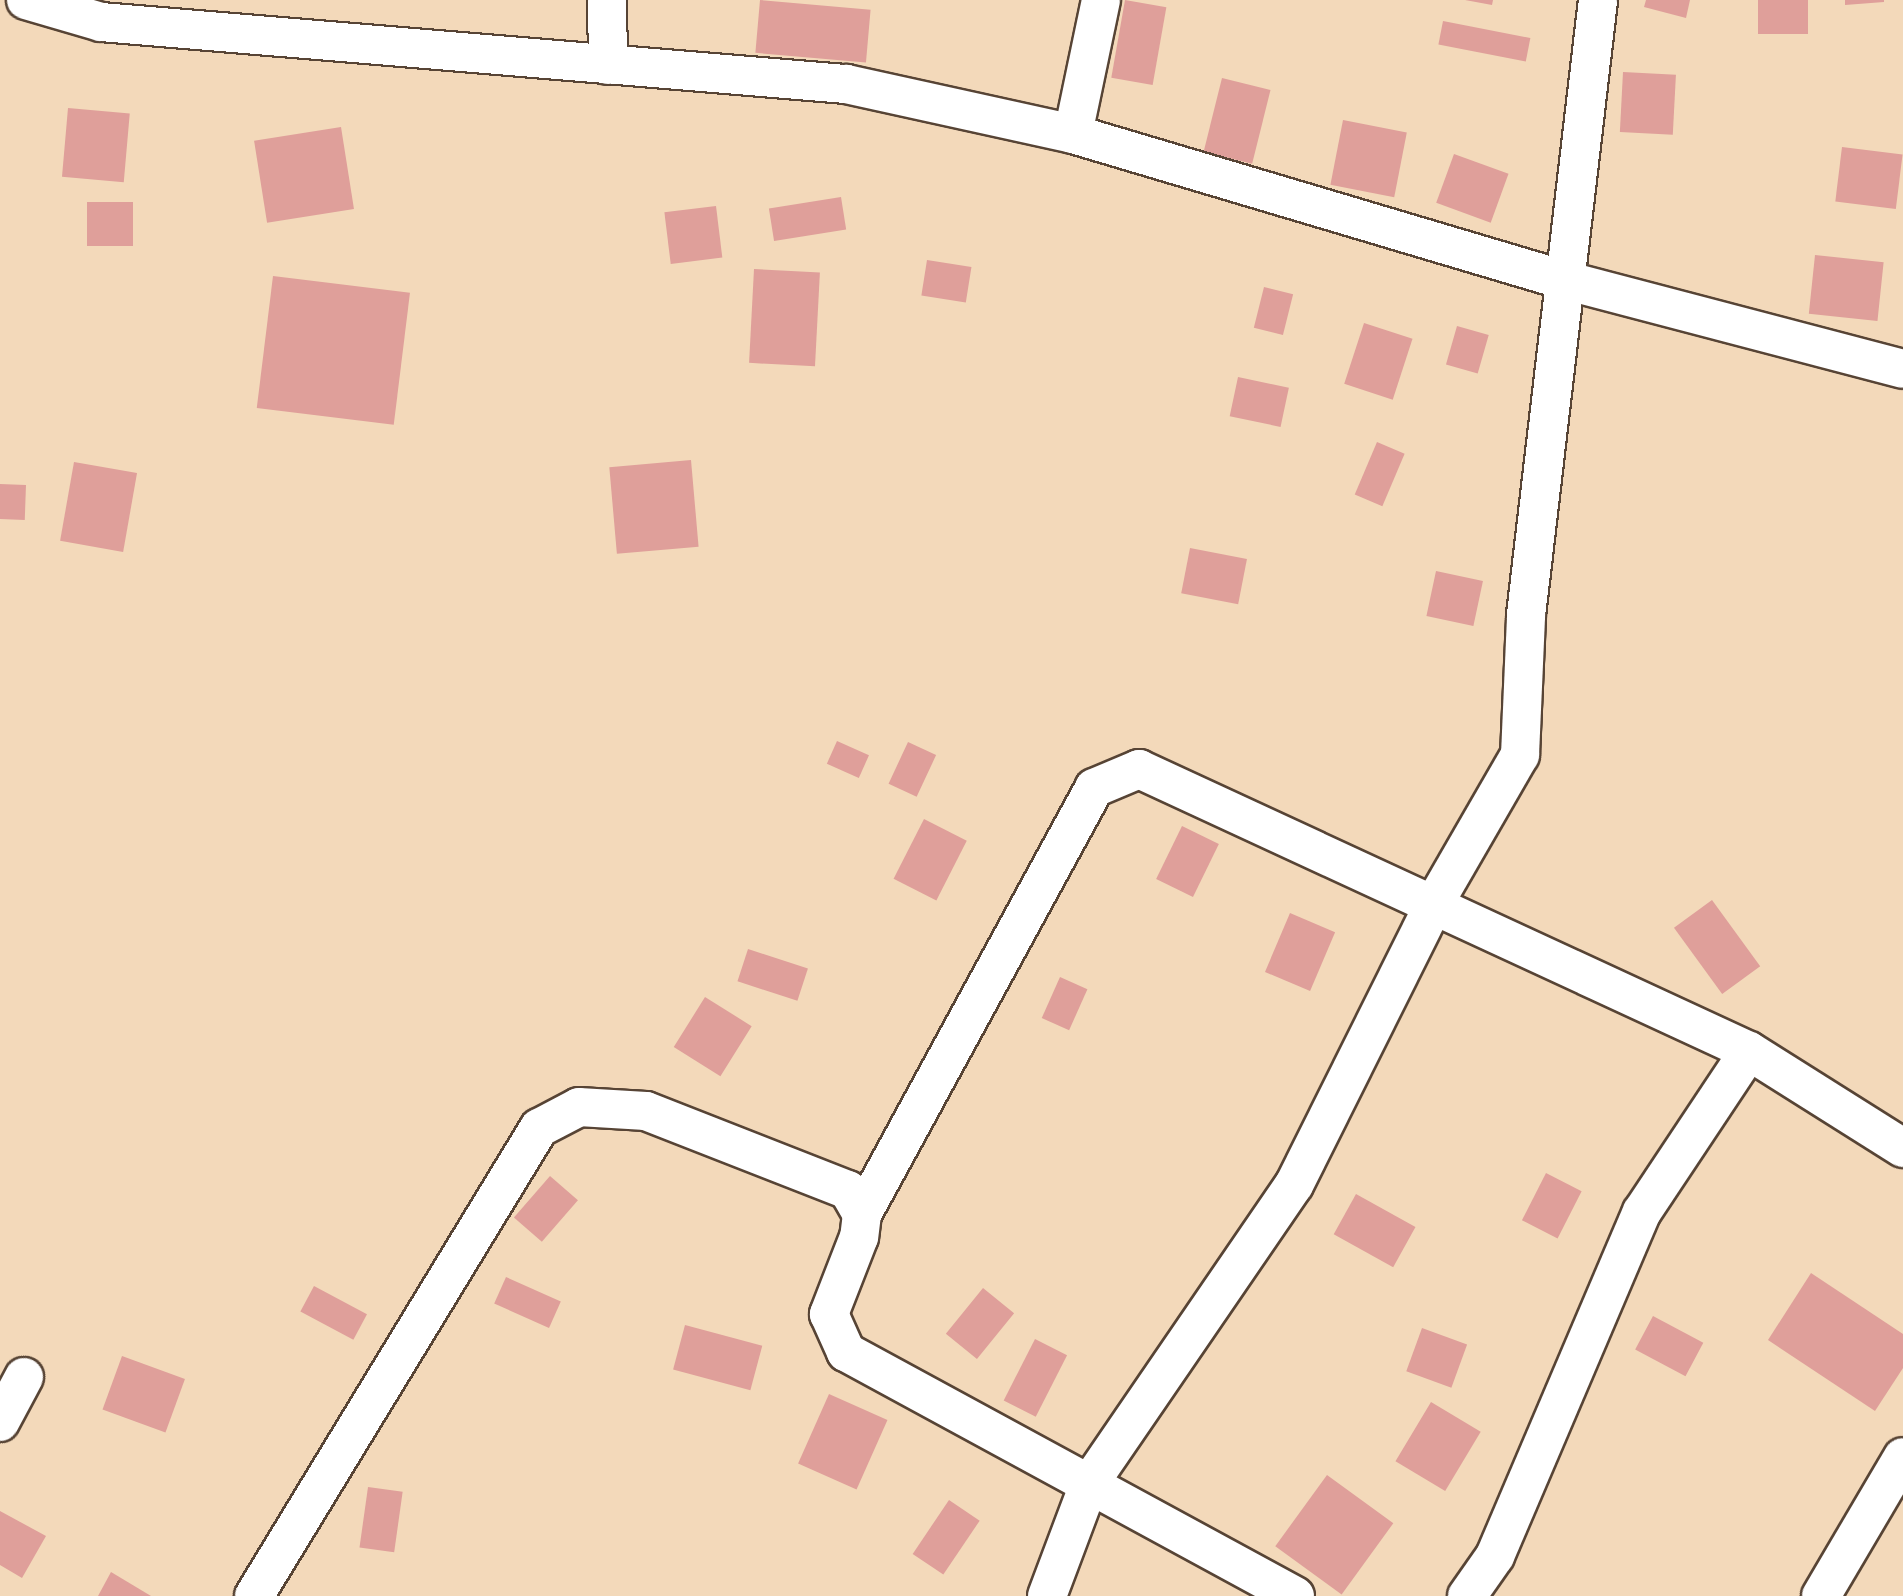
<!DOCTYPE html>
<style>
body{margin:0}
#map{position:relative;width:1903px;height:1596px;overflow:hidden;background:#f3d9ba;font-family:"Libre Bodoni",serif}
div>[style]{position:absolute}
.building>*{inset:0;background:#df9f9a;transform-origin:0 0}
.roads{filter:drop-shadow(2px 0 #574435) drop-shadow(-2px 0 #574435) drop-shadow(0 2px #574435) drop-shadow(0 -2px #574435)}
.minor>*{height:38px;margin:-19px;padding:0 19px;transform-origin:19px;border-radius:19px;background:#fff}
span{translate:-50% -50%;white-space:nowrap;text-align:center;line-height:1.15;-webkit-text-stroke:7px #fdfcf7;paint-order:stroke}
</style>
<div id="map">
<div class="building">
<i style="left:760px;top:0;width:111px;height:53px;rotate:5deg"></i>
<i style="left:1125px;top:0;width:42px;height:79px;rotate:10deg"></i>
<i style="clip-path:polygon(1465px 0,1493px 0,1492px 5px)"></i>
<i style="clip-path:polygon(1646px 0,1690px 0,1686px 18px,1644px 7px)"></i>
<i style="left:1758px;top:0;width:50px;height:34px"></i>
<i style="clip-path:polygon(1845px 0,1884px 0,1884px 2px,1845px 5px)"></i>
<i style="left:1443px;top:21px;width:89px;height:24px;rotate:11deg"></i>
<i style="left:1623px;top:72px;width:53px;height:60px;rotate:3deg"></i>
<i style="left:1222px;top:78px;width:50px;height:76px;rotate:14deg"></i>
<i style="left:68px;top:108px;width:62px;height:69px;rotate:5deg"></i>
<i style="left:1343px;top:120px;width:65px;height:66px;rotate:11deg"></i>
<i style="left:341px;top:127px;width:83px;height:88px;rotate:81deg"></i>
<i style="left:1842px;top:147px;width:61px;height:55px;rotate:7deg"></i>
<i style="left:1454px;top:154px;width:58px;height:52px;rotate:20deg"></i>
<i style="left:841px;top:197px;width:33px;height:73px;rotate:81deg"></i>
<i style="left:87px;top:202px;width:46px;height:44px"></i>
<i style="left:716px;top:206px;width:52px;height:52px;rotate:83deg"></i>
<i style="left:1815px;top:255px;width:69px;height:59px;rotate:6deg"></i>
<i style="left:927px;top:260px;width:45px;height:36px;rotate:9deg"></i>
<i style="left:754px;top:269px;width:66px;height:94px;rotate:3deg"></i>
<i style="left:273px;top:276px;width:138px;height:133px;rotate:7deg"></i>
<i style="left:1264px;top:287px;width:30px;height:42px;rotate:14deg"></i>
<i style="left:1364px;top:323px;width:51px;height:64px;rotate:18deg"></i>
<i style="left:1457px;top:326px;width:33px;height:40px;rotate:16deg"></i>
<i style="left:1238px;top:377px;width:52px;height:40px;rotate:12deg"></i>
<i style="left:1377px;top:442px;width:30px;height:57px;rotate:23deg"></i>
<i style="left:691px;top:460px;width:87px;height:82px;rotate:85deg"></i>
<i style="left:74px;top:462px;width:64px;height:80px;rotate:10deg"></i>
<i style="left:0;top:484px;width:26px;height:35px;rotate:2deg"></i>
<i style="left:1190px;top:548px;width:58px;height:46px;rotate:11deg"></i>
<i style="left:1436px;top:571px;width:48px;height:46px;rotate:12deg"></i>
<i style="left:837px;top:741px;width:35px;height:25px;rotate:24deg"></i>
<i style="left:908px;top:742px;width:31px;height:46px;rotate:25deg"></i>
<i style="left:924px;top:819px;width:48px;height:67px;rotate:27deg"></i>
<i style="left:1182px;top:826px;width:41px;height:59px;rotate:26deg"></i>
<i style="left:1712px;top:900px;width:82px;height:47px;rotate:54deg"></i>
<i style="left:1290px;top:913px;width:49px;height:64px;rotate:23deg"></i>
<i style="left:748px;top:949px;width:63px;height:34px;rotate:18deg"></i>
<i style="left:1060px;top:977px;width:30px;height:45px;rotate:24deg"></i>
<i style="left:705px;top:997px;width:55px;height:59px;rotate:32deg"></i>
<i style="left:1546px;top:1173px;width:40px;height:53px;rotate:27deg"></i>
<i style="left:550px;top:1176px;width:37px;height:55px;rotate:41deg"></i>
<i style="left:1356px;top:1194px;width:68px;height:46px;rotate:29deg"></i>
<i style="clip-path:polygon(1811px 1273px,1903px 1334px,1903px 1368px,1875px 1411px,1768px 1340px)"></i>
<i style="left:506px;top:1277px;width:60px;height:29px;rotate:24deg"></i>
<i style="left:314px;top:1286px;width:60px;height:29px;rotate:28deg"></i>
<i style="left:983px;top:1288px;width:40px;height:59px;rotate:39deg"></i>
<i style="left:1653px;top:1316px;width:57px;height:38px;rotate:28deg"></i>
<i style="left:685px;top:1325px;width:80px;height:46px;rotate:15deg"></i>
<i style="left:1422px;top:1328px;width:48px;height:46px;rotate:20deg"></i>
<i style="left:1035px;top:1339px;width:36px;height:69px;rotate:27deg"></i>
<i style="left:122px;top:1356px;width:67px;height:57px;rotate:20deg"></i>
<i style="left:829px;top:1394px;width:64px;height:76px;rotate:24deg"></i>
<i style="left:1431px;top:1402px;width:58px;height:69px;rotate:31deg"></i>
<i style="left:1327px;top:1475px;width:82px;height:88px;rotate:36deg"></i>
<i style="left:368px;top:1487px;width:35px;height:61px;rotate:8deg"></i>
<i style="left:949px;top:1500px;width:37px;height:65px;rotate:34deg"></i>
<i style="clip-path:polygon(0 1511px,46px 1536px,22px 1578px,0 1565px)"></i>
<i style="clip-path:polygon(111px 1572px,151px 1596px,98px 1596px)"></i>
</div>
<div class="roads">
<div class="minor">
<i style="left:26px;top:0;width:78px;rotate:16.3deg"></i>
<i style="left:101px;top:22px;width:748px;rotate:4.76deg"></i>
<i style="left:846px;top:84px;width:232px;rotate:12.4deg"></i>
<i style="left:1073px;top:134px;width:512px;rotate:16.56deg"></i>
<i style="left:1564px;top:280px;width:350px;rotate:14.7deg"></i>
<i style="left:607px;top:0;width:65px;rotate:89.1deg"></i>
<i style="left:1073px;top:134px;width:137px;rotate:-78.2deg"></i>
<i style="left:862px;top:1214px;width:485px;rotate:-61.4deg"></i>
<i style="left:1094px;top:788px;width:49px;rotate:-22.9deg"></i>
<i style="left:1139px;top:769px;width:672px;rotate:24.81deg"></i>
<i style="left:1749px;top:1051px;width:182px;rotate:32.2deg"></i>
<i style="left:0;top:1422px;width:51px;rotate:-61.9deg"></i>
<i style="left:254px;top:1596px;width:548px;rotate:-58.66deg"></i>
<i style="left:539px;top:1128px;width:45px;rotate:-27.7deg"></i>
<i style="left:579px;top:1107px;width:67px;rotate:3.4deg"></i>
<i style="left:646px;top:1111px;width:217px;rotate:21.4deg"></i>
<i style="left:848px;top:1190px;width:28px;rotate:60deg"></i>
<i style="left:862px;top:1214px;width:23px;rotate:97deg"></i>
<i style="left:859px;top:1237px;width:83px;rotate:111.3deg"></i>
<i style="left:829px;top:1314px;width:42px;rotate:65.9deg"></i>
<i style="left:846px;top:1352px;width:511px;rotate:28.52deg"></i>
<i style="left:1047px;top:1596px;width:120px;rotate:-69.4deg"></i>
<i style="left:1089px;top:1484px;width:363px;rotate:-55.6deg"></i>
<i style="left:1294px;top:1185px;width:316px;rotate:-63.5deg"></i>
<i style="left:1435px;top:902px;width:170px;rotate:-60deg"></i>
<i style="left:1520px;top:755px;width:140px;rotate:-87.5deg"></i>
<i style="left:1526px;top:615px;width:619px;rotate:-83.32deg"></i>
<i style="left:1467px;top:1596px;width:49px;rotate:-55deg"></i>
<i style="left:1495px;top:1556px;width:374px;rotate:-66.9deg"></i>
<i style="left:1642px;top:1212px;width:193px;rotate:-56.4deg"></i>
<i style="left:1821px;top:1596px;width:161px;rotate:-59.5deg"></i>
</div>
</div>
</div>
